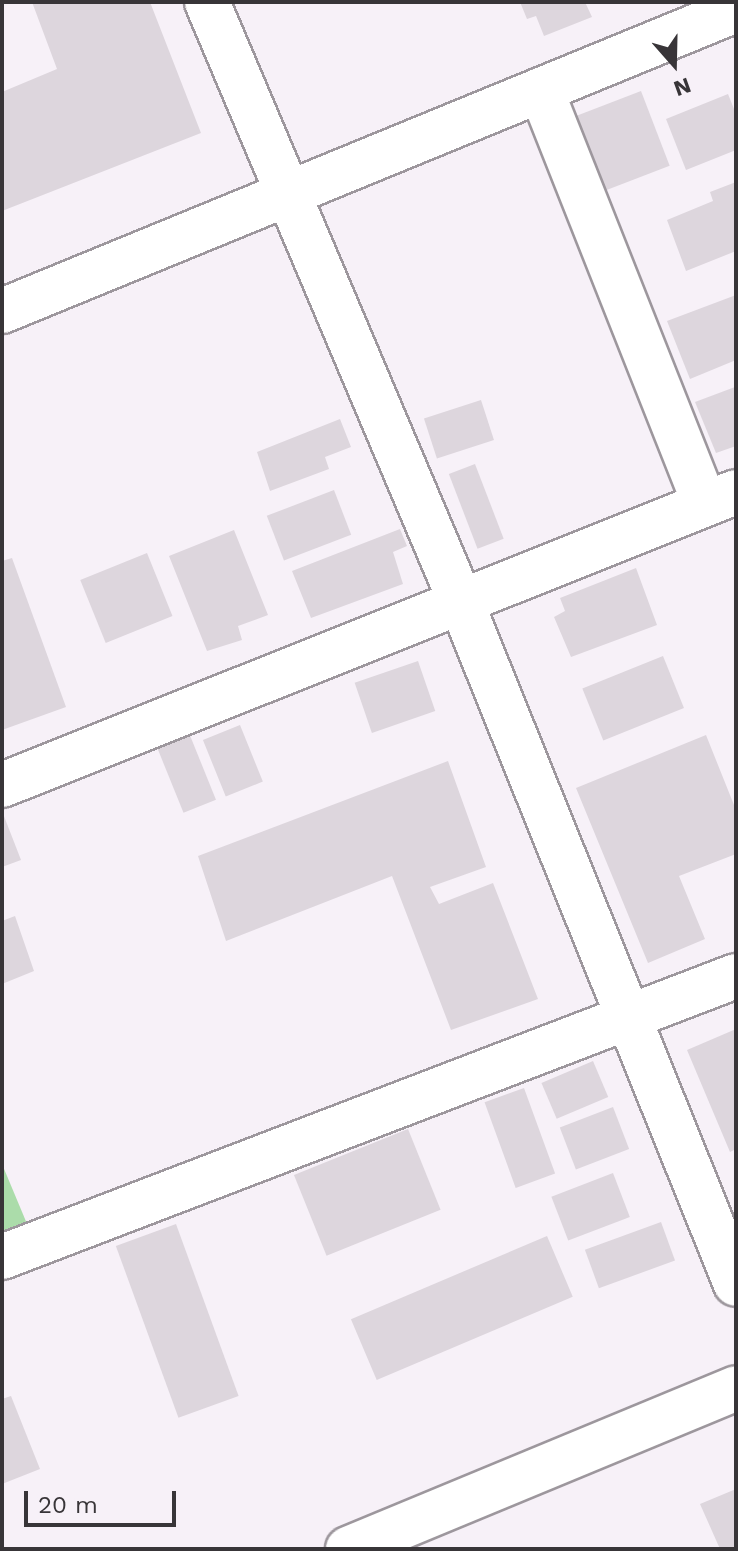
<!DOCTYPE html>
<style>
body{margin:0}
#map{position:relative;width:738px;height:1551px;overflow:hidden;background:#f7f1f8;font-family:"Work Sans",sans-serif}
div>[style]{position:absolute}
.green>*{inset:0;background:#abdcaa}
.building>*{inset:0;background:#ddd6dd;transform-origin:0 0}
.roads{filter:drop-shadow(2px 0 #9d979d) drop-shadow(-2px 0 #9d979d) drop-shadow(0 2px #9d979d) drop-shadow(0 -2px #9d979d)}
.minor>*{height:44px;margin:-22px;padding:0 22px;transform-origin:22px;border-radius:22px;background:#fff}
.tertiary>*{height:44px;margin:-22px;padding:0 22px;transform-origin:22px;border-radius:22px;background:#fff}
span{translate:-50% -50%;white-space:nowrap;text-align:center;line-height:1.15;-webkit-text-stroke:7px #f7f1f8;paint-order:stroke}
.frame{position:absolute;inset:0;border:4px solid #383538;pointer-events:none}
.north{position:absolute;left:634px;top:24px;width:80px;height:80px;-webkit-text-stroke:6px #f7f1f8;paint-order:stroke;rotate:160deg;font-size:22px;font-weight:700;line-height:32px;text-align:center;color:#383538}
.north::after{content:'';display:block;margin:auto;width:28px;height:36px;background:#383538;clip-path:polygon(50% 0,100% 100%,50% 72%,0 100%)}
.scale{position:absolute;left:24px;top:1491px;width:152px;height:36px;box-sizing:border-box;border:4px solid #383538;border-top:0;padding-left:10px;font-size:24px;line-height:28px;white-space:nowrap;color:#383538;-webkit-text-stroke:6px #f7f1f8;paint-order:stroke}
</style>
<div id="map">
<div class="green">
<i style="clip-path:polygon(2px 1164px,30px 1231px,2px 1242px)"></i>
</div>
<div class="building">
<i style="clip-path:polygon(32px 2px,150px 2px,201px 133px,2px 211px,2px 92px,57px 69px)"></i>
<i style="clip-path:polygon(520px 2px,585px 2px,592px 17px,544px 36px,536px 16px,527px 19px)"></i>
<i style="left:641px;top:91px;width:80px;height:71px;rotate:69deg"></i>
<i style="clip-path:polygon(728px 94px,736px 114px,736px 150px,686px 170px,666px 119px)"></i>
<i style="clip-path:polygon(736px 182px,736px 251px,686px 271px,667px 220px,713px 201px,710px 192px)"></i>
<i style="clip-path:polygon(736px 295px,736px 360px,690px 379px,667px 321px)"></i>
<i style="clip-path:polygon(735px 387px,736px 446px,716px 453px,695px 402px)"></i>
<i style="left:481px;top:400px;width:42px;height:60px;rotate:72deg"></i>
<i style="clip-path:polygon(340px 419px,351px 447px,325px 457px,329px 469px,270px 491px,257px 452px)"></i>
<i style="left:475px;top:464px;width:80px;height:28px;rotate:69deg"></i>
<i style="left:334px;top:490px;width:48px;height:72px;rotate:69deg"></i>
<i style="clip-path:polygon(400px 529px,407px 546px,393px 552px,403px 584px,311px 618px,292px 571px)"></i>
<i style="clip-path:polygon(234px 530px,268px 615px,238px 626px,242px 640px,207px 651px,169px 556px)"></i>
<i style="left:147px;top:553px;width:68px;height:72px;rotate:68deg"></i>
<i style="clip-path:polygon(12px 558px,66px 707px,2px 730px,2px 561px)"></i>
<i style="clip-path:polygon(636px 568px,657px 625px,571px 657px,554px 617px,565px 611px,560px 598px)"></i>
<i style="left:663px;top:656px;width:56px;height:87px;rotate:68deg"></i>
<i style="left:418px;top:661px;width:53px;height:67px;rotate:71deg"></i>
<i style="left:240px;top:725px;width:61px;height:40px;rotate:68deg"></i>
<i style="left:189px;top:733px;width:72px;height:35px;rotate:68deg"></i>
<i style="clip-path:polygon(706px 735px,736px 810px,736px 854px,679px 876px,705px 939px,648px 963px,576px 788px)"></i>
<i style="clip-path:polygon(448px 761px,486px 867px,430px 887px,439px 904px,493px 883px,538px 999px,451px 1030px,392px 876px,226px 941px,198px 856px)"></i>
<i style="clip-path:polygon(2px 811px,21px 860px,2px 867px)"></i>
<i style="clip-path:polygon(15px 916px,34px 971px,2px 984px,2px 921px)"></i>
<i style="clip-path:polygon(736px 1029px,736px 1149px,730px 1152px,687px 1050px)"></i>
<i style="left:593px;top:1061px;width:39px;height:56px;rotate:67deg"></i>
<i style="left:524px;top:1088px;width:91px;height:42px;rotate:70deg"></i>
<i style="left:613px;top:1107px;width:45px;height:57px;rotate:69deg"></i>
<i style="left:408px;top:1129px;width:87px;height:123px;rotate:68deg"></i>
<i style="left:613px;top:1173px;width:47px;height:66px;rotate:69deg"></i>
<i style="left:661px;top:1222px;width:41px;height:81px;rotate:70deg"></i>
<i style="left:176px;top:1224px;width:183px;height:64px;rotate:70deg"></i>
<i style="left:547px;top:1236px;width:66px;height:213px;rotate:67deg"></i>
<i style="clip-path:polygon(11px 1396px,40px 1469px,2px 1484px,2px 1399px)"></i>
<i style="clip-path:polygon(736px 1489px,736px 1549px,720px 1549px,700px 1504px)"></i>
</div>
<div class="roads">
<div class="minor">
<i style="left:207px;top:2px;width:652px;rotate:67.06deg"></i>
<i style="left:461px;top:602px;width:735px;rotate:68.04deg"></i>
<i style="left:541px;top:90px;width:445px;rotate:68.4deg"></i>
<i style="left:2px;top:311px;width:793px;rotate:-22.3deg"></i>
<i style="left:2px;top:785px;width:790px;rotate:-21.76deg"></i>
<i style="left:2px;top:1257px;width:786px;rotate:-20.95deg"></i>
</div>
<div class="tertiary">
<i style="left:348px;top:1549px;width:420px;rotate:-22.5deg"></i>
</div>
</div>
<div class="frame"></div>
<div class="north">N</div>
<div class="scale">20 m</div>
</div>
